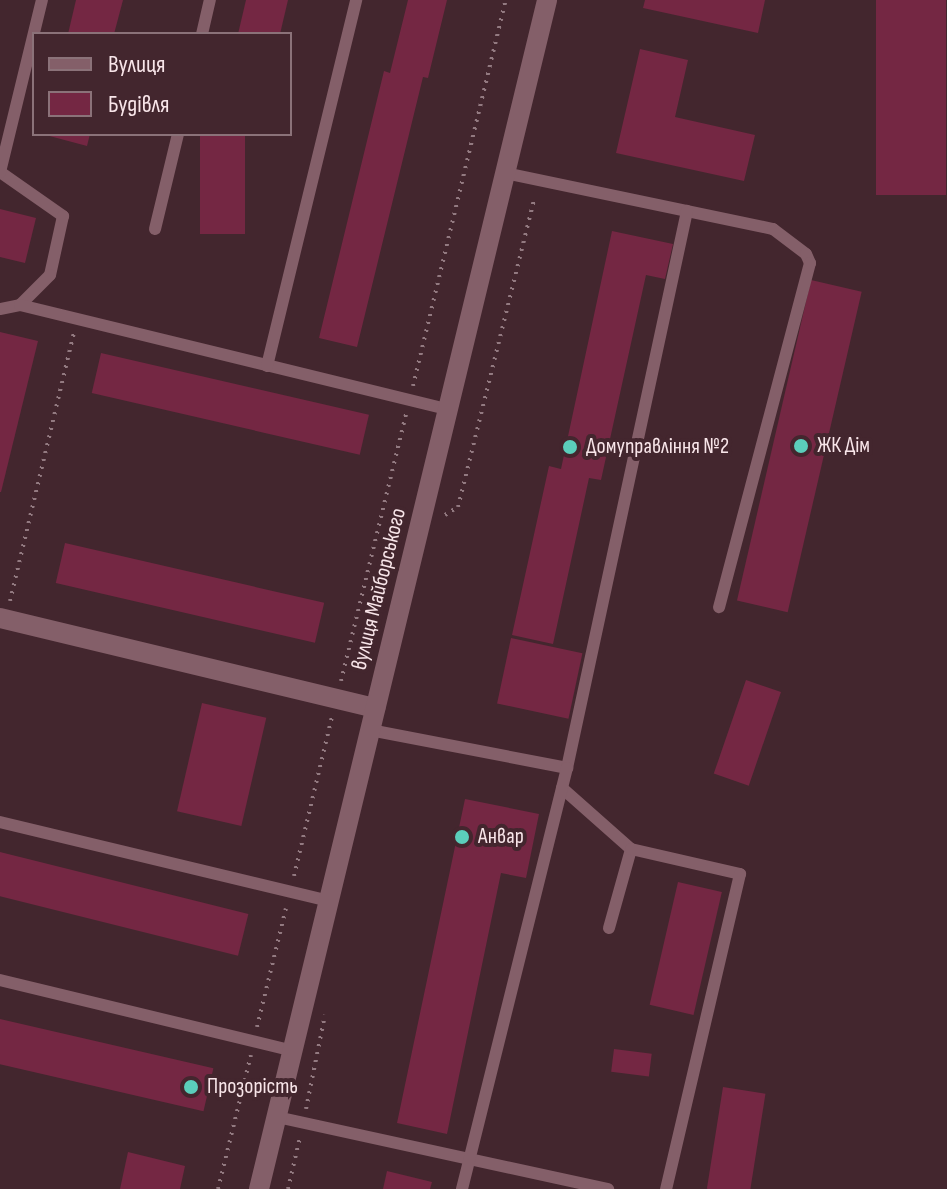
<!DOCTYPE html>
<meta charset="utf-8">
<style>
body{margin:0}
#map{position:relative;width:947px;height:1189px;overflow:hidden;background:#43262e;font-family:"Sofia Sans Condensed",sans-serif}
div>[style]{position:absolute}
.building>*{inset:0;background:#742743;transform-origin:0 0}
.path>*{height:4px;margin-top:-2px;transform-origin:0;background:repeating-linear-gradient(90deg,#937a81 0 2px,transparent 0 8px)}
.service>*{height:12px;margin:-6px;padding:0 6px;transform-origin:6px;border-radius:6px;background:#845f69}
.minor>*{height:20px;margin:-10px;padding:0 10px;transform-origin:10px;border-radius:10px;background:#845f69}
.tertiary>*{height:20px;margin:-10px;padding:0 10px;transform-origin:10px;border-radius:10px;background:#845f69}
.dots>*{width:22px;height:22px;translate:-50% -50%;box-sizing:border-box;border:4px solid #43262e;border-radius:50%}
span{translate:-50% -50%;white-space:nowrap;text-align:center;line-height:1.15;-webkit-text-stroke:8px #43262e;paint-order:stroke}
.poi-label{font-size:22px;color:#f8e5e9}
.left{translate:0 -50%;text-align:left}
.street-label{font-size:22px;color:#f8e5e9}
.legend{position:absolute;left:32px;top:32px;width:260px;height:104px;box-sizing:border-box;background:#43262e;border:2px solid #8b7279;margin:0;padding:10px 14px;list-style:none;font-size:24px;color:#f8e5e9}
.legend li{display:flex;align-items:center;gap:16px;height:40px}
.legend b{width:40px;border:2px solid #8b7279}
</style>
<div id="map">
<div class="building">
<i style="clip-path:polygon(76px 0,123px 0,114px 34px,68px 34px)"></i>
<i style="clip-path:polygon(246px 0,288px 0,280px 34px,238px 34px)"></i>
<i style="clip-path:polygon(408px 0,447px 0,428px 78px,423px 77px,357px 347px,319px 338px,384px 71px,390px 73px)"></i>
<i style="clip-path:polygon(645px 0,765px 0,758px 33px,643px 8px)"></i>
<i style="left:876px;top:0;width:70px;height:195px"></i>
<i style="clip-path:polygon(640px 49px,688px 60px,675px 117px,755px 135px,744px 181px,616px 153px)"></i>
<i style="clip-path:polygon(42px 134px,90px 134px,87px 146px)"></i>
<i style="left:200px;top:134px;width:45px;height:100px"></i>
<i style="clip-path:polygon(0 209px,36px 218px,25px 263px,0 257px)"></i>
<i style="clip-path:polygon(612px 231px,673px 244px,665px 279px,646px 275px,601px 480px,589px 478px,553px 644px,512px 635px,549px 466px,561px 469px)"></i>
<i style="left:811px;top:280px;width:52px;height:329px;rotate:13deg"></i>
<i style="clip-path:polygon(0 332px,38px 341px,1px 492px,0 492px)"></i>
<i style="left:101px;top:353px;width:275px;height:41px;rotate:13deg"></i>
<i style="left:65px;top:543px;width:266px;height:41px;rotate:13deg"></i>
<i style="left:511px;top:638px;width:73px;height:67px;rotate:12deg"></i>
<i style="left:746px;top:680px;width:37px;height:99px;rotate:19deg"></i>
<i style="left:202px;top:703px;width:66px;height:111px;rotate:13deg"></i>
<i style="clip-path:polygon(465px 799px,539px 814px,526px 878px,501px 873px,447px 1134px,397px 1123px)"></i>
<i style="left:0;top:852px;width:256px;height:43px;rotate:14deg"></i>
<i style="left:678px;top:882px;width:45px;height:126px;rotate:13deg"></i>
<i style="left:0;top:1019px;width:219px;height:44px;rotate:13deg"></i>
<i style="left:614px;top:1049px;width:38px;height:23px;rotate:7deg"></i>
<i style="left:723px;top:1087px;width:43px;height:103px;rotate:9deg"></i>
<i style="clip-path:polygon(128px 1152px,185px 1166px,180px 1189px,120px 1189px)"></i>
<i style="clip-path:polygon(387px 1171px,432px 1182px,430px 1189px,383px 1189px)"></i>
</div>
<div class="path">
<i style="left:413px;top:386px;width:397px;rotate:-76.5deg"></i>
<i style="left:445px;top:515px;width:15px;rotate:-32deg"></i>
<i style="left:458px;top:507px;width:319px;rotate:-76.1deg"></i>
<i style="left:10px;top:601px;width:276px;rotate:-76.6deg"></i>
<i style="left:341px;top:681px;width:275px;rotate:-76.3deg"></i>
<i style="left:294px;top:876px;width:163px;rotate:-76.6deg"></i>
<i style="left:257px;top:1027px;width:122px;rotate:-76.3deg"></i>
<i style="left:306px;top:1109px;width:96px;rotate:-78.6deg"></i>
<i style="left:218px;top:1189px;width:138px;rotate:-76.2deg"></i>
<i style="left:288px;top:1189px;width:53px;rotate:-77deg"></i>
</div>
<div class="service">
<i style="left:202px;top:34px;width:35px;rotate:-77deg"></i>
<i style="left:0;top:172px;width:77px;rotate:34.9deg"></i>
<i style="left:63px;top:216px;width:60px;rotate:102.4deg"></i>
<i style="left:50px;top:275px;width:42px;rotate:135deg"></i>
<i style="left:0;top:172px;width:177px;rotate:-76.3deg"></i>
<i style="left:505px;top:173px;width:274px;rotate:11.8deg"></i>
<i style="left:773px;top:229px;width:41px;rotate:37.1deg"></i>
<i style="left:806px;top:254px;width:10px;rotate:66deg"></i>
<i style="left:810px;top:263px;width:356px;rotate:104.8deg"></i>
<i style="left:155px;top:229px;width:98px;rotate:-76.4deg"></i>
<i style="left:0;top:309px;width:20px;rotate:-11deg"></i>
<i style="left:20px;top:305px;width:440px;rotate:13.7deg"></i>
<i style="left:267px;top:366px;width:377px;rotate:-76.3deg"></i>
<i style="left:370px;top:730px;width:201px;rotate:10.9deg"></i>
<i style="left:567px;top:768px;width:570px;rotate:-77.84deg"></i>
<i style="left:562px;top:788px;width:92px;rotate:41.5deg"></i>
<i style="left:0;top:822px;width:338px;rotate:13.5deg"></i>
<i style="left:609px;top:928px;width:82px;rotate:-74.4deg"></i>
<i style="left:631px;top:849px;width:112px;rotate:12.9deg"></i>
<i style="left:740px;top:874px;width:324px;rotate:103.2deg"></i>
<i style="left:0;top:980px;width:301px;rotate:13.6deg"></i>
<i style="left:277px;top:1117px;width:339px;rotate:12.3deg"></i>
<i style="left:462px;top:1189px;width:434px;rotate:-76deg"></i>
</div>
<div class="minor">
<i style="left:0;top:618px;width:386px;rotate:13.5deg"></i>
</div>
<div class="tertiary">
<i style="left:259px;top:1189px;width:1223px;rotate:-76.38deg"></i>
</div>
<div class="dots">
<i style="left:801px;top:446px;background:#5bcebb"></i>
<i style="left:570px;top:447px;background:#5bcebb"></i>
<i style="left:462px;top:837px;background:#5bcebb"></i>
<i style="left:191px;top:1087px;background:#5bcebb"></i>
</div>
<div class="poi-label">
<span class="left" style="left:817px;top:446px">ЖК Дім</span>
<span class="left" style="left:586px;top:447px">Домуправління №2</span>
<span class="left" style="left:478px;top:837px">Анвар</span>
<span class="left" style="left:207px;top:1087px">Прозорість</span>
</div>
<div class="street-label">
<span style="left:379px;top:589px;rotate:-76deg">вулиця Майборського</span>
</div>
<ul class="legend">
<li><b style="height:10px;background:#845f69"></b>Вулиця</li>
<li><b style="height:22px;background:#742743"></b>Будівля</li>
</ul>
</div>
